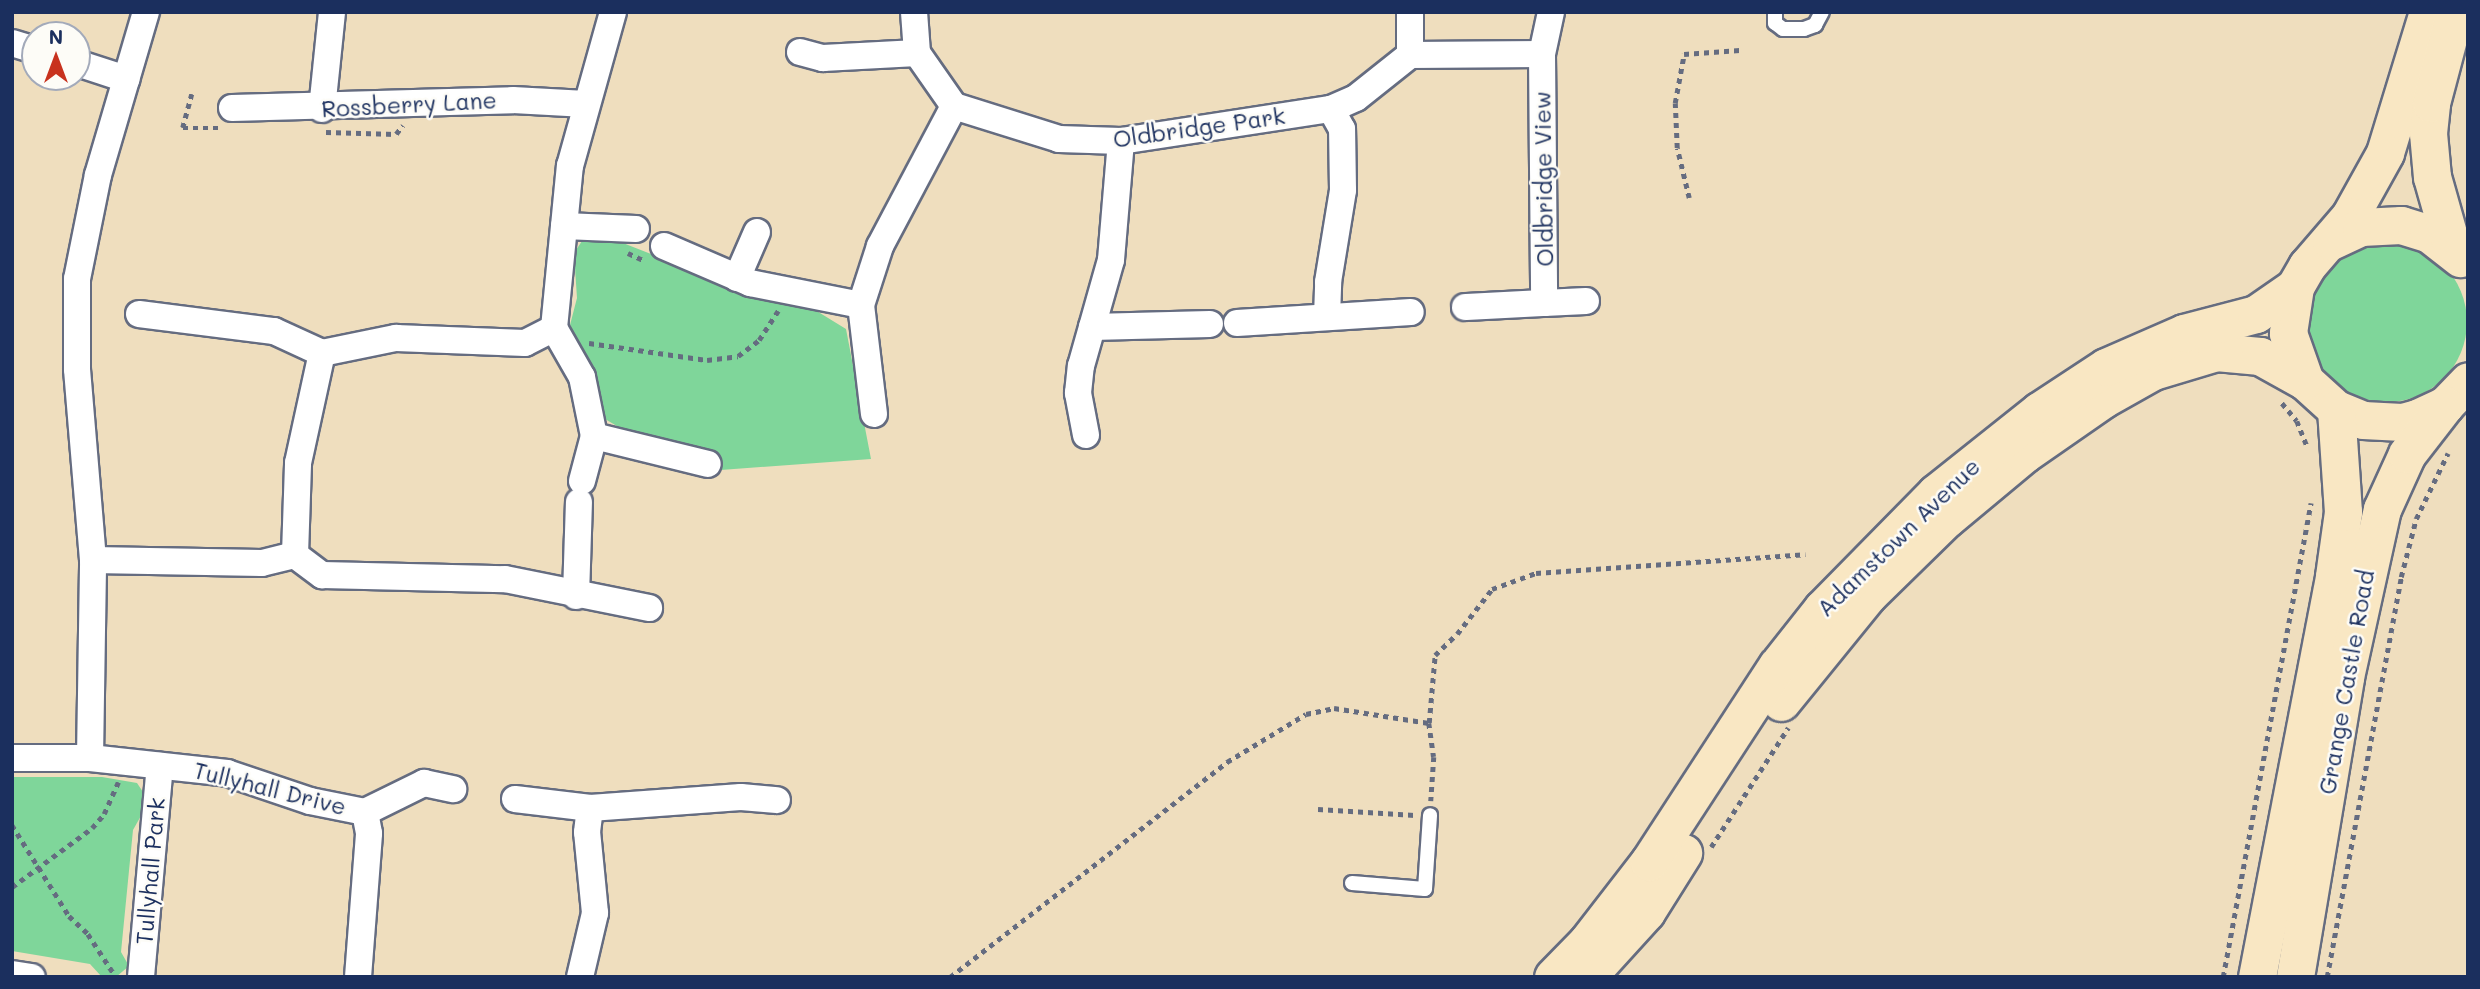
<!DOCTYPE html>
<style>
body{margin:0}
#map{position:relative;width:2480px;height:989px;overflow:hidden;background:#efdebe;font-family:Mali,sans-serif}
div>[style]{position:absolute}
.green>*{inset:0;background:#7fd69a}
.round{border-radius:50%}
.path>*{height:4.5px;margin-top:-2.25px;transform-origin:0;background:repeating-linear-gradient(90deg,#656c80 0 5px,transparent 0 10px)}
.roads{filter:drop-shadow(2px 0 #656c80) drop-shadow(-2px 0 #656c80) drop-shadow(0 2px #656c80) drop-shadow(0 -2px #656c80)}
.lane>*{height:14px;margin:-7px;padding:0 7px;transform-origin:7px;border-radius:7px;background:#fff}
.street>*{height:26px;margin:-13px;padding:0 13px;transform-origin:13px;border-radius:13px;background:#fff}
.secondary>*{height:37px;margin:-18.5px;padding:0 18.5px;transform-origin:18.5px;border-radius:18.5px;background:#f9e7c3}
span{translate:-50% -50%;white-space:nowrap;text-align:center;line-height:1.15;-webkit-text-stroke:5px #fdfcf7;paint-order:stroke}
.street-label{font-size:23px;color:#1b2f5e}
.frame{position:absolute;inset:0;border:14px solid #1b2f5e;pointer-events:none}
.north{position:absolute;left:21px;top:21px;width:70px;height:70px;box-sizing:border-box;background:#fdfcf7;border:2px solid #a3aaba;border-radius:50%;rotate:0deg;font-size:19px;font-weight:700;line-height:28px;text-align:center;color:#1b2f5e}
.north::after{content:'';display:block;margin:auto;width:24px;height:32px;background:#c8321e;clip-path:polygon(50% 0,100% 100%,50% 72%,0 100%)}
</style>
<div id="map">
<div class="green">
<i style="clip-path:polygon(605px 236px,674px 263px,802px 302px,846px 329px,871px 459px,694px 472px,600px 416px,588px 365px,570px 325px,577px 298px,574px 253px,584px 238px)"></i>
<i class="round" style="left:2307px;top:242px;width:160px;height:160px"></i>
<i style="clip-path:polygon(12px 777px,102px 777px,137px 783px,143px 792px,142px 814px,133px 830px,121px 952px,129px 966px,116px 977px,101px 976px,90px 964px,12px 951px)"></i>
</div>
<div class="path">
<i style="left:192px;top:94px;width:35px;rotate:105deg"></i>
<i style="left:183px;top:128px;width:38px"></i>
<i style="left:326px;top:132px;width:70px;rotate:1.6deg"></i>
<i style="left:396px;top:134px;width:11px;rotate:-52deg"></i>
<i style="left:1689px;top:198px;width:51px;rotate:-103.5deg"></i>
<i style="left:1677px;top:148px;width:45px;rotate:-92.5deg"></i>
<i style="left:1675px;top:103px;width:50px;rotate:-79.6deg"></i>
<i style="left:1684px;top:54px;width:56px;rotate:-4.1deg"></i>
<i style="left:628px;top:253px;width:19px;rotate:25deg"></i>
<i style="left:589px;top:343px;width:119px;rotate:8.2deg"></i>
<i style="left:707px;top:360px;width:31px;rotate:-7deg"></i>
<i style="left:738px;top:356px;width:26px;rotate:-37deg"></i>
<i style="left:759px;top:340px;width:35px;rotate:-57deg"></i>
<i style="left:2282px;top:403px;width:23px;rotate:50deg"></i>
<i style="left:2297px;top:421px;width:27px;rotate:68deg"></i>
<i style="left:1429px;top:723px;width:68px;rotate:-85deg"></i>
<i style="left:1435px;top:655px;width:30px;rotate:-44deg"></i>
<i style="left:1457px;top:634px;width:57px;rotate:-52.1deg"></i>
<i style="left:1492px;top:589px;width:47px;rotate:-20deg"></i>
<i style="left:1536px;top:573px;width:270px;rotate:-4deg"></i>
<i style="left:1318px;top:809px;width:97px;rotate:3.5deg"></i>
<i style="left:12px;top:825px;width:107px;rotate:57.9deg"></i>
<i style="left:69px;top:916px;width:26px;rotate:43deg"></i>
<i style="left:88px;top:934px;width:51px;rotate:56.9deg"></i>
<i style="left:1711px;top:847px;width:142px;rotate:-57.1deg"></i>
<i style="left:12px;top:887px;width:99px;rotate:-36.4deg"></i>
<i style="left:92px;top:828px;width:18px;rotate:-49deg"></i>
<i style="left:104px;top:814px;width:35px;rotate:-66deg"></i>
<i style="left:950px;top:977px;width:351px;rotate:-37.8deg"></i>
<i style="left:1227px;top:762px;width:92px;rotate:-31.3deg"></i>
<i style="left:1306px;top:714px;width:29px;rotate:-12deg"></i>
<i style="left:1334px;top:708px;width:96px;rotate:9deg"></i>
<i style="left:1429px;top:723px;width:34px;rotate:82deg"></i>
<i style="left:1434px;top:757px;width:44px;rotate:93.9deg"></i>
<i style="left:2223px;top:977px;width:482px;rotate:-79.5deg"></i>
<i style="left:2327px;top:977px;width:407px;rotate:-79.5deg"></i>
<i style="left:2401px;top:577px;width:60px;rotate:-75.5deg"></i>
<i style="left:2416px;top:519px;width:73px;rotate:-64.1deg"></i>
</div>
<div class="roads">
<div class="lane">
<i style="left:1775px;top:12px;width:11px;rotate:90deg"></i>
<i style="left:1775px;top:23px;width:10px;rotate:37deg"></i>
<i style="left:1783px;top:29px;width:21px"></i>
<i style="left:1804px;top:29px;width:12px;rotate:-20deg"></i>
<i style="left:1815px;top:25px;width:15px;rotate:-62deg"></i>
<i style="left:1352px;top:883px;width:73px;rotate:4.7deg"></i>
<i style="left:1425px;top:889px;width:74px;rotate:-86.1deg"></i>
</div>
<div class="street">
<i style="left:914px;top:12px;width:41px;rotate:85.8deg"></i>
<i style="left:917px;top:53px;width:65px;rotate:55.1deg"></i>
<i style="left:954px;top:106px;width:110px;rotate:17.4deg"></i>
<i style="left:1059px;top:139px;width:62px;rotate:1.8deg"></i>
<i style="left:1121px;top:141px;width:212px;rotate:-8.7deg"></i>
<i style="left:1331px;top:109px;width:27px;rotate:-24deg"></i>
<i style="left:1356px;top:98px;width:69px;rotate:-38.5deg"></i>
<i style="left:1410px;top:55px;width:43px;rotate:-90deg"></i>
<i style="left:12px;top:43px;width:24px;rotate:17deg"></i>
<i style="left:800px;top:52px;width:24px;rotate:15deg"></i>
<i style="left:823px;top:58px;width:94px;rotate:-3deg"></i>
<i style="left:1542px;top:54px;width:249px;rotate:89.5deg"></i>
<i style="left:1544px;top:303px;width:42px;rotate:-2.7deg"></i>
<i style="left:1410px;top:55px;width:132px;rotate:-0.4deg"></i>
<i style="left:1542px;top:54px;width:43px;rotate:-77.9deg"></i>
<i style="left:77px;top:63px;width:52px;rotate:18.1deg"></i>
<i style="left:232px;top:108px;width:281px;rotate:-1.6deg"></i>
<i style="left:513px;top:100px;width:73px;rotate:3.1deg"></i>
<i style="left:322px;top:109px;width:98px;rotate:-84.1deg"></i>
<i style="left:564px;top:226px;width:72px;rotate:2.4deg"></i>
<i style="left:664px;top:246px;width:94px;rotate:23.3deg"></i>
<i style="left:750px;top:283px;width:113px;rotate:11.2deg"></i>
<i style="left:737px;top:278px;width:50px;rotate:-66.5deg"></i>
<i style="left:1465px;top:307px;width:79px;rotate:-2.9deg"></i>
<i style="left:139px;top:314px;width:136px;rotate:7.2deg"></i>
<i style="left:274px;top:331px;width:53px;rotate:24.6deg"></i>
<i style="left:1327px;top:317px;width:35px;rotate:-88deg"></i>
<i style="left:1328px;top:282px;width:93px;rotate:-80.7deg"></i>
<i style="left:1343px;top:190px;width:61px;rotate:-90.9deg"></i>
<i style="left:1342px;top:129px;width:23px;rotate:-119deg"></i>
<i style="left:1237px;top:323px;width:174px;rotate:-3.6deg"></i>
<i style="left:1092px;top:327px;width:118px;rotate:-1.5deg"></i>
<i style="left:554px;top:328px;width:56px;rotate:60.3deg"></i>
<i style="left:582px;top:377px;width:60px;rotate:78.5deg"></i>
<i style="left:594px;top:436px;width:117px;rotate:13.8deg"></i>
<i style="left:874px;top:414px;width:110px;rotate:-96.8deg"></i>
<i style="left:861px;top:305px;width:62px;rotate:-72.1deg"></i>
<i style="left:880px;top:246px;width:158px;rotate:-62.1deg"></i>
<i style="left:1086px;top:435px;width:43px;rotate:-100.8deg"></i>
<i style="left:1078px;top:393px;width:27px;rotate:-84deg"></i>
<i style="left:1081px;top:366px;width:110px;rotate:-74.2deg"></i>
<i style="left:1111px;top:260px;width:119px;rotate:-85.2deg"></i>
<i style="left:582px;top:481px;width:47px;rotate:-75.1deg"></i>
<i style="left:295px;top:555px;width:34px;rotate:37deg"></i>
<i style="left:322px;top:575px;width:183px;rotate:1.3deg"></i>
<i style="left:505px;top:579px;width:147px;rotate:11.4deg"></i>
<i style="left:93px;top:560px;width:169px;rotate:1deg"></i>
<i style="left:262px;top:563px;width:34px;rotate:-14deg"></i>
<i style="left:295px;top:555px;width:92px;rotate:-88.1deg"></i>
<i style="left:298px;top:463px;width:113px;rotate:-77.7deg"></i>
<i style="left:322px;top:353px;width:76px;rotate:-11.5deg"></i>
<i style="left:396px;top:338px;width:129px;rotate:2.2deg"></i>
<i style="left:525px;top:343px;width:33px;rotate:-27deg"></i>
<i style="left:554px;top:328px;width:163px;rotate:-84.4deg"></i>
<i style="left:570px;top:166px;width:160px;rotate:-74.4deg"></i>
<i style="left:576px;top:596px;width:94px;rotate:-88.2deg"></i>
<i style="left:12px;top:758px;width:78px"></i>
<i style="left:90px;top:758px;width:138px;rotate:6.2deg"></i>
<i style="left:227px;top:773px;width:88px;rotate:18.6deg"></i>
<i style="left:310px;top:801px;width:56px;rotate:11.3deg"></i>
<i style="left:365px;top:812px;width:66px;rotate:-26.2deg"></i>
<i style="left:424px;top:783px;width:30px;rotate:12deg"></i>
<i style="left:90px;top:758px;width:198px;rotate:-89.1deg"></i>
<i style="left:93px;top:560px;width:192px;rotate:-94.8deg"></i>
<i style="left:77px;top:369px;width:90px;rotate:-90deg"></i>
<i style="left:77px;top:279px;width:106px;rotate:-78.6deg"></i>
<i style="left:98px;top:175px;width:170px;rotate:-73.6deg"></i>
<i style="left:515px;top:799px;width:76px;rotate:6.8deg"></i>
<i style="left:590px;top:808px;width:151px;rotate:-4.2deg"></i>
<i style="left:741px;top:797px;width:36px;rotate:5deg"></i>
<i style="left:12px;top:974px;width:20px;rotate:9deg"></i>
<i style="left:141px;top:977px;width:212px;rotate:-84.9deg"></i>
<i style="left:358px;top:977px;width:144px;rotate:-85.6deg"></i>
<i style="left:369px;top:833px;width:21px;rotate:-101deg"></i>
<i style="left:580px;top:977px;width:66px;rotate:-76.8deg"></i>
<i style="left:595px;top:913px;width:81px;rotate:-95.6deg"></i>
<i style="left:587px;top:832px;width:24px;rotate:-83deg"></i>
</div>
<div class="secondary">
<i style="left:2428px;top:12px;width:147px;rotate:107deg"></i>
<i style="left:2385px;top:153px;width:72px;rotate:119.1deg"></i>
<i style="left:2350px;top:216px;width:66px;rotate:130.7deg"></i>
<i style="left:2307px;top:266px;width:24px;rotate:120deg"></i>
<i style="left:2295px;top:287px;width:47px;rotate:98.7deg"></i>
<i style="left:2288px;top:333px;width:51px;rotate:70.5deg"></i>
<i style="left:2305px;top:381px;width:42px;rotate:42.1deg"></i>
<i style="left:2336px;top:409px;width:29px;rotate:22deg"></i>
<i style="left:2363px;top:420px;width:39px;rotate:3deg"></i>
<i style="left:2402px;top:422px;width:16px;rotate:-15deg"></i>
<i style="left:2417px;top:418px;width:31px;rotate:-25deg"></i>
<i style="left:2445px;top:405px;width:33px;rotate:-46deg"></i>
<i style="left:2331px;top:241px;width:33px;rotate:-25deg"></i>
<i style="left:2361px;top:227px;width:40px;rotate:-2.9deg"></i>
<i style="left:2401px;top:225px;width:28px;rotate:17deg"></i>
<i style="left:2428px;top:233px;width:41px;rotate:38deg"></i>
<i style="left:2453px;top:251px;width:77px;rotate:-105.8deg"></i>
<i style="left:2432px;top:177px;width:44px;rotate:-95.2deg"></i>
<i style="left:2428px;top:133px;width:30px;rotate:-84deg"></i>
<i style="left:2431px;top:103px;width:94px;rotate:-75.2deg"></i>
<i style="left:1781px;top:702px;width:138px;rotate:-50.9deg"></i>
<i style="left:1868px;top:595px;width:109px;rotate:-44.3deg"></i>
<i style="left:1946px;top:519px;width:102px;rotate:-39.8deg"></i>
<i style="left:2024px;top:454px;width:96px;rotate:-34.8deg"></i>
<i style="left:2103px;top:399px;width:57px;rotate:-29.2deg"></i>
<i style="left:2153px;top:371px;width:66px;rotate:-16.8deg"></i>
<i style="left:2216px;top:352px;width:44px;rotate:5.2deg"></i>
<i style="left:2260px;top:356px;width:51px;rotate:29.1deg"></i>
<i style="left:1595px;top:968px;width:76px;rotate:-47.7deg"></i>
<i style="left:1646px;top:912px;width:70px;rotate:-57.9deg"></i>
<i style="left:1553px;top:977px;width:49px;rotate:-45.8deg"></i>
<i style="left:1587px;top:942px;width:101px;rotate:-52.2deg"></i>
<i style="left:1649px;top:862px;width:234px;rotate:-56.9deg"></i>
<i style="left:1777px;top:666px;width:73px;rotate:-51.7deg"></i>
<i style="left:1822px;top:609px;width:163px;rotate:-45.5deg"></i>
<i style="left:1936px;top:493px;width:132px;rotate:-38.5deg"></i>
<i style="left:2039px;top:411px;width:80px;rotate:-33.3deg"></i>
<i style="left:2106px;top:367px;width:85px;rotate:-23.6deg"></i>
<i style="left:2184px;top:333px;width:74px;rotate:-14.8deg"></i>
<i style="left:2256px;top:314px;width:47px;rotate:-34.7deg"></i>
<i style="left:2257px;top:977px;width:408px;rotate:-79.1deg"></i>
<i style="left:2334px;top:576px;width:65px;rotate:-82deg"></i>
<i style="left:2343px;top:512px;width:103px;rotate:-93.9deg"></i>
<i style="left:2295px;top:977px;width:304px;rotate:-80.5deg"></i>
<i style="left:2345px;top:677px;width:172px;rotate:-77.6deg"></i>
<i style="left:2382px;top:509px;width:60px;rotate:-65.6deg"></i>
<i style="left:2407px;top:454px;width:62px;rotate:-52.2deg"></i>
</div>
</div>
<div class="street-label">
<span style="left:409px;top:104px;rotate:-3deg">Rossberry Lane</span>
<span style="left:1199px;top:127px;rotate:-8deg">Oldbridge Park</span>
<span style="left:1543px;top:179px;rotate:-91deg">Oldbridge View</span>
<span style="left:1898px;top:537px;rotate:-44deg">Adamstown Avenue</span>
<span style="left:2346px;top:682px;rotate:-80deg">Grange Castle Road</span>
<span style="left:270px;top:788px;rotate:14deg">Tullyhall Drive</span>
<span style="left:150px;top:871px;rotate:-85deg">Tullyhall Park</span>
</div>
<div class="frame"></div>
<div class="north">N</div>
</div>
